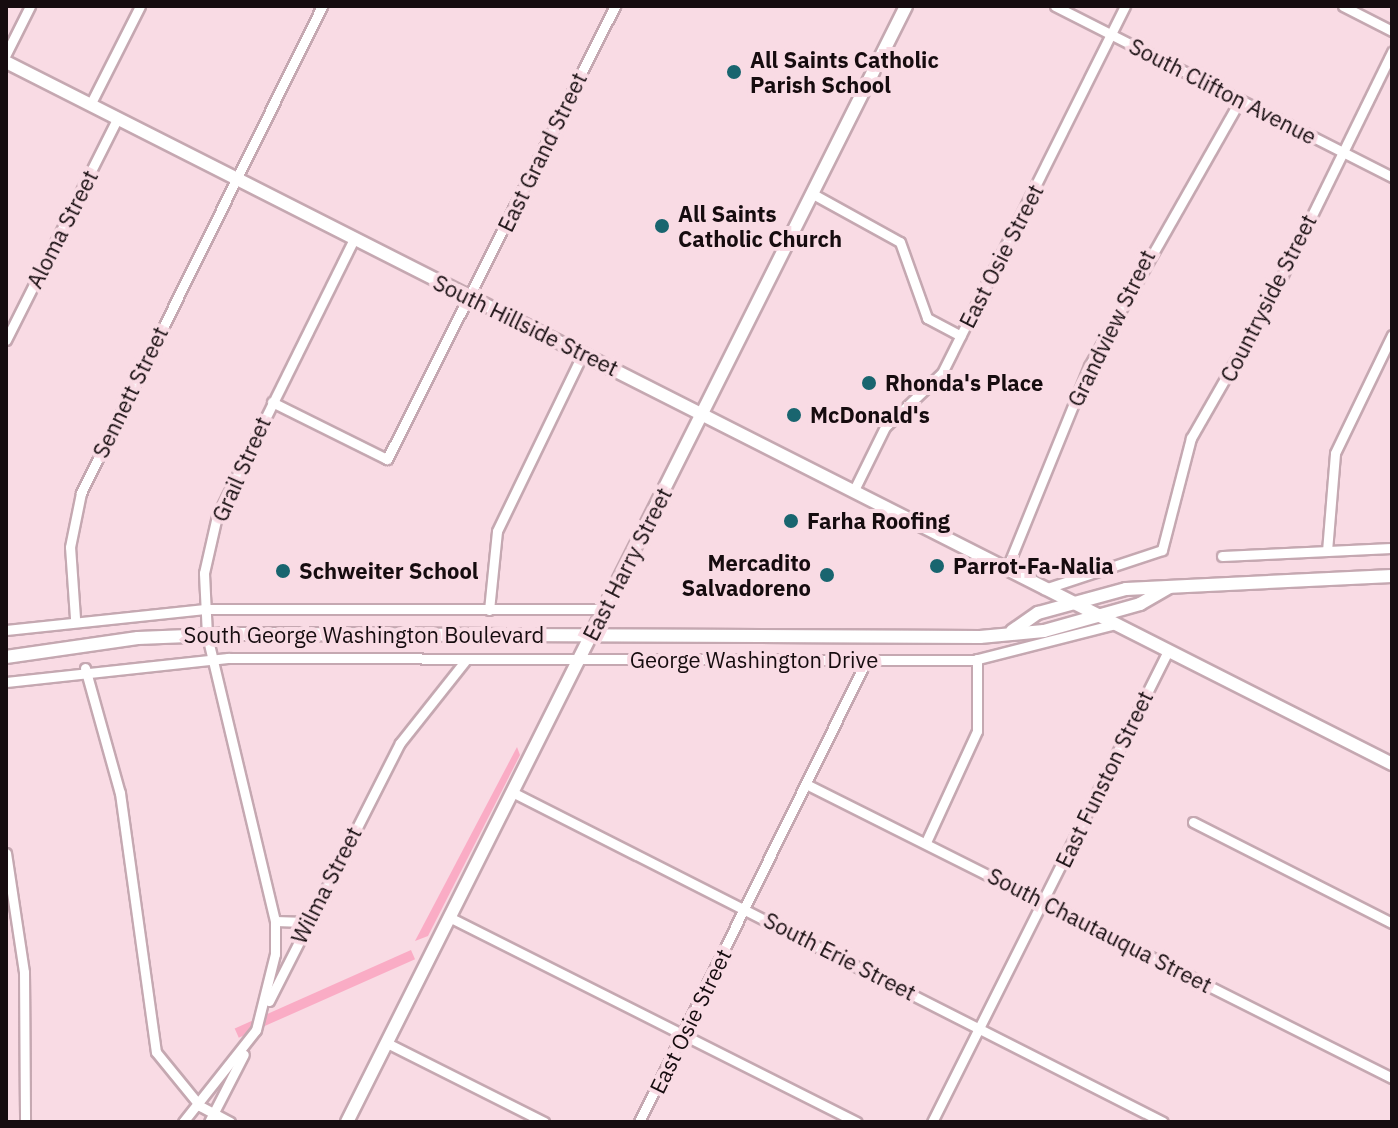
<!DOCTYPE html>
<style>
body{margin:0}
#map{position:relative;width:1398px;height:1128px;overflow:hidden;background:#f9dbe4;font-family:"IBM Plex Sans",sans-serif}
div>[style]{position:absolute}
.green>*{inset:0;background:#faacc5;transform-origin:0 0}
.roads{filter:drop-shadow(2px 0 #c5a8b1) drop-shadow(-2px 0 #c5a8b1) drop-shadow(0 2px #c5a8b1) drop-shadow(0 -2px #c5a8b1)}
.street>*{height:9px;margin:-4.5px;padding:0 4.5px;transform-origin:4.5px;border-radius:4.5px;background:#fff}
.secondary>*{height:12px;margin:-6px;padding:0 6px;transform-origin:6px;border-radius:6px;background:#fff}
.dots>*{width:22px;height:22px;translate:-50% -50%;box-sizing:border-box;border:4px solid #f9dbe4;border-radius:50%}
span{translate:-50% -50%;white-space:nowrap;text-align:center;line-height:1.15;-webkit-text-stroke:8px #f9dbe4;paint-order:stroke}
.poi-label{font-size:22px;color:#160c0f;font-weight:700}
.left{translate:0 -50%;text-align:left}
.right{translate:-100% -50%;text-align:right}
.street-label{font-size:22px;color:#160c0f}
.frame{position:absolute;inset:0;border:8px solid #160c0f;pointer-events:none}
</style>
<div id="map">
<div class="green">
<i style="clip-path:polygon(517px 747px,520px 755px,428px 936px,415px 941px)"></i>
<i style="left:411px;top:950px;width:10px;height:193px;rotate:66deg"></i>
</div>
<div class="roads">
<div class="street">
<i style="left:1055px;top:6px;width:378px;rotate:26.9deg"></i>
<i style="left:1343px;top:6px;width:55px;rotate:27deg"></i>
<i style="left:6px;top:54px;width:54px;rotate:-63.4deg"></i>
<i style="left:90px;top:105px;width:111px;rotate:-63.2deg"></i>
<i style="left:813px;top:194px;width:99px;rotate:28.9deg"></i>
<i style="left:900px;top:242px;width:81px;rotate:70.4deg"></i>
<i style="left:927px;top:318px;width:38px;rotate:28deg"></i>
<i style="left:6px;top:340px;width:247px;rotate:-63.3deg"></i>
<i style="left:272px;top:402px;width:128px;rotate:26.4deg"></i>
<i style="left:387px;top:459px;width:507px;rotate:-63.28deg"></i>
<i style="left:854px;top:490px;width:70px;rotate:-63.8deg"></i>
<i style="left:885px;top:427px;width:79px;rotate:-43.5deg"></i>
<i style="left:942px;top:373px;width:410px;rotate:-63.5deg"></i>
<i style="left:1327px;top:551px;width:98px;rotate:-85.3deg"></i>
<i style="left:1335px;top:453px;width:131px;rotate:-64.2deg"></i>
<i style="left:1222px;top:556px;width:170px;rotate:-2.7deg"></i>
<i style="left:1007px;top:568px;width:218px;rotate:-67.9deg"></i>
<i style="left:1089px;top:366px;width:306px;rotate:-60.4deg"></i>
<i style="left:1044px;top:589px;width:124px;rotate:-18.3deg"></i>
<i style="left:1162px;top:550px;width:116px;rotate:-75.5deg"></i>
<i style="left:1191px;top:438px;width:165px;rotate:-60.2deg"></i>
<i style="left:1273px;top:295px;width:271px;rotate:-63.9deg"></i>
<i style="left:489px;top:610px;width:79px;rotate:-84.2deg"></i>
<i style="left:497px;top:531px;width:198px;rotate:-64.2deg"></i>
<i style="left:75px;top:618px;width:71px;rotate:-94deg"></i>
<i style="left:70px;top:547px;width:55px;rotate:-78.5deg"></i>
<i style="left:81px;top:493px;width:543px;rotate:-63.67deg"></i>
<i style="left:6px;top:630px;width:200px;rotate:-6deg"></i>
<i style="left:205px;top:609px;width:399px"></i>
<i style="left:85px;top:668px;width:130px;rotate:74.4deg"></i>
<i style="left:120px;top:793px;width:261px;rotate:82.1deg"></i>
<i style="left:156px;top:1052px;width:70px;rotate:50.8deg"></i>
<i style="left:200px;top:1106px;width:34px;rotate:28deg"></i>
<i style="left:6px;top:682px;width:223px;rotate:-6.2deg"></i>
<i style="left:228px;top:658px;width:746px;rotate:0.15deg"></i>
<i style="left:974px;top:660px;width:146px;rotate:-14.3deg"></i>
<i style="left:806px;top:784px;width:656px;rotate:26.64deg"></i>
<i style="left:516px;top:794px;width:725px;rotate:26.88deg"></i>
<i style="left:1193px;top:822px;width:223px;rotate:26.9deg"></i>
<i style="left:926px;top:842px;width:122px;rotate:-65.3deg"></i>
<i style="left:977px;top:731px;width:72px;rotate:-90deg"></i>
<i style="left:6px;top:853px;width:120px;rotate:81.4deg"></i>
<i style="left:24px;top:972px;width:150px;rotate:89.6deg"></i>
<i style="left:451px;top:918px;width:454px;rotate:26.7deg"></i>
<i style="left:275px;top:921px;width:30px;rotate:2deg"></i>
<i style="left:269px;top:1001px;width:289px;rotate:-63.1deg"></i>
<i style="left:400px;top:743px;width:105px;rotate:-51.6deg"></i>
<i style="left:387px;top:1043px;width:176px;rotate:26.7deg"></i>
<i style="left:183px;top:1122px;width:117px;rotate:-51.6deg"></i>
<i style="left:256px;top:1030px;width:78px;rotate:-76deg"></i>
<i style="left:275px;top:954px;width:33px;rotate:-90deg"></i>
<i style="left:275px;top:921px;width:294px;rotate:-103.4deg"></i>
<i style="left:207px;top:635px;width:62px;rotate:-92.8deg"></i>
<i style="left:204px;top:573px;width:58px;rotate:-77.2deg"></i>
<i style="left:217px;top:516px;width:309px;rotate:-63.7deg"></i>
<i style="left:209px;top:1122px;width:76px;rotate:-62.8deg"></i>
<i style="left:639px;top:1122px;width:514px;rotate:-63.78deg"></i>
<i style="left:932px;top:1122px;width:527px;rotate:-63.39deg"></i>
</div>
<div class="secondary">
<i style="left:6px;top:62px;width:1554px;rotate:26.86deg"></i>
<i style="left:1012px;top:631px;width:32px;rotate:-35deg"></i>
<i style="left:1038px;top:613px;width:91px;rotate:-15.3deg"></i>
<i style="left:1126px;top:589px;width:266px;rotate:-2.8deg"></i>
<i style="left:6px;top:657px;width:133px;rotate:-8.2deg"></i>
<i style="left:138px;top:638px;width:100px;rotate:-2.3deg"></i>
<i style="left:238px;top:634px;width:742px;rotate:0.23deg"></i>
<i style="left:980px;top:637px;width:64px;rotate:-5.4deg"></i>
<i style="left:1044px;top:631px;width:100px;rotate:-15.7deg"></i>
<i style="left:1140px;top:604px;width:34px;rotate:-30deg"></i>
<i style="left:347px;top:1122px;width:1248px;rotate:-63.39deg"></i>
</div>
</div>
<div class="dots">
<i style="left:734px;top:72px;background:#19656f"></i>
<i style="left:662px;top:226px;background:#19656f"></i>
<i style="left:869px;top:383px;background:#19656f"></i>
<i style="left:794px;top:415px;background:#19656f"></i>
<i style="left:791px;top:521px;background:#19656f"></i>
<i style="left:937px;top:566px;background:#19656f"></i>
<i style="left:283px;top:571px;background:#19656f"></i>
<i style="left:827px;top:575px;background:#19656f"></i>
</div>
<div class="poi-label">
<span class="left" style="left:750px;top:72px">All Saints Catholic<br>Parish School</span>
<span class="left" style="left:678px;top:226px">All Saints<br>Catholic Church</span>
<span class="left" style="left:885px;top:383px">Rhonda's Place</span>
<span class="left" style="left:810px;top:415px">McDonald's</span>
<span class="left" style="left:807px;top:521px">Farha Roofing</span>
<span class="right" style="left:811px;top:575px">Mercadito<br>Salvadoreno</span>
<span class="left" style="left:953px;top:566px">Parrot-Fa-Nalia</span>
<span class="left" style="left:299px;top:571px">Schweiter School</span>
</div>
<div class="street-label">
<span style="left:1223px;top:91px;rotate:27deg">South Clifton Avenue</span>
<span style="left:542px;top:152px;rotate:-64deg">East Grand Street</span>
<span style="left:62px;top:229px;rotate:-63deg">Aloma Street</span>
<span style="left:1001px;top:256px;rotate:-63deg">East Osie Street</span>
<span style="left:1268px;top:298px;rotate:-63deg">Countryside Street</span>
<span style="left:526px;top:325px;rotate:26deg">South Hillside Street</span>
<span style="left:1111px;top:328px;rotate:-64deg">Grandview Street</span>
<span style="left:130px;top:392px;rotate:-64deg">Sennett Street</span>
<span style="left:241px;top:469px;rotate:-66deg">Grail Street</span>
<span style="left:627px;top:564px;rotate:-63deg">East Harry Street</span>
<span style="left:364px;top:635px">South George Washington Boulevard</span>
<span style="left:754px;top:660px">George Washington Drive</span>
<span style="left:1104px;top:779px;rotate:-64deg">East Funston Street</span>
<span style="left:326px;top:885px;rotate:-63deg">Wilma Street</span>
<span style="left:1100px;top:930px;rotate:27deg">South Chautauqua Street</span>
<span style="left:840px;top:956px;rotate:27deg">South Erie Street</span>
<span style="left:690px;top:1021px;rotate:-64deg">East Osie Street</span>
</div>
<div class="frame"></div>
</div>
